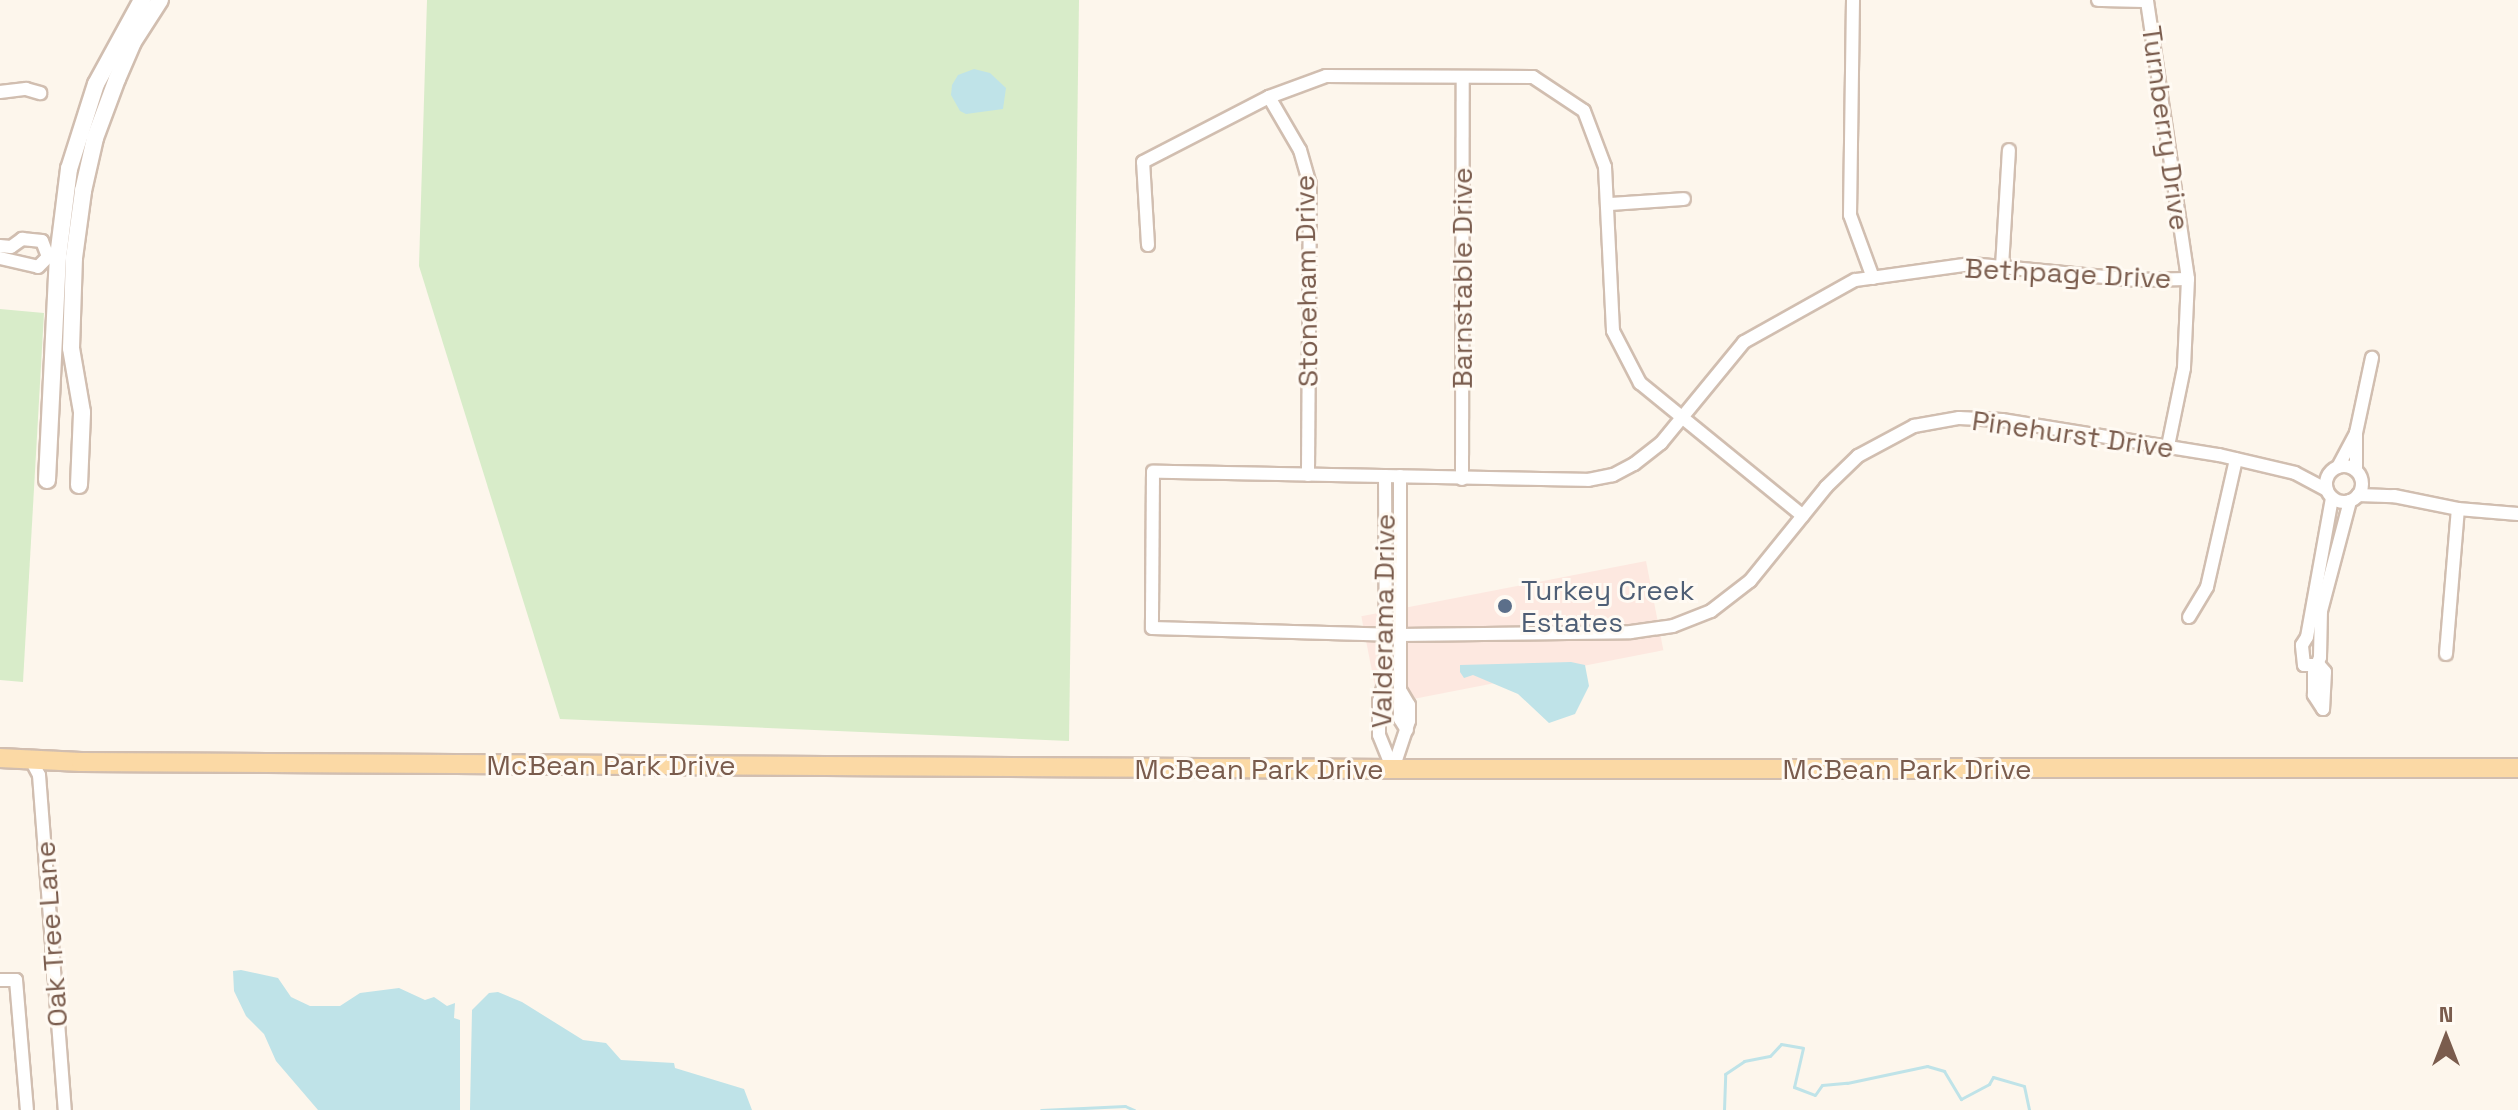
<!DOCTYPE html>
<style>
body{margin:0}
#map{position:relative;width:2518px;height:1110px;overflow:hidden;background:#fdf6ec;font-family:"Space Grotesk",sans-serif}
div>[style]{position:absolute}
.commercial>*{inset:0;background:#fde8e0;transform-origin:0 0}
.green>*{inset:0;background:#d8ecc9}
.water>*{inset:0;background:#bfe3e8}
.stream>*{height:3px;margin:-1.5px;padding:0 1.5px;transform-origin:1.5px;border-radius:1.5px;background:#bfe3e8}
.roads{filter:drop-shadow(2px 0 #d1beb0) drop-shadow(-2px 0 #d1beb0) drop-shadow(0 2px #d1beb0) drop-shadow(0 -2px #d1beb0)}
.minor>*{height:12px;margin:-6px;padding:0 6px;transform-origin:6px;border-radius:6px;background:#fff}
.minor>.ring{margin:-6px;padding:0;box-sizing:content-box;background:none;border:12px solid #fff;border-radius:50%}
.secondary>*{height:16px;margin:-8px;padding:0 8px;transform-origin:8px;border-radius:8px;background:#fff}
.primary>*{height:18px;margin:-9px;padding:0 9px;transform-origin:9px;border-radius:9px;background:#fbd9a5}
.dots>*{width:22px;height:22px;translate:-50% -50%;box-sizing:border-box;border:4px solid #fffaf3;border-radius:50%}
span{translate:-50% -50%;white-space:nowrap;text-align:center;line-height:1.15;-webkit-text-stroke:6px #fffaf3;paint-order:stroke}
.street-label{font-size:28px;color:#7a5c4d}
.service-label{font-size:28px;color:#4e5e75}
.left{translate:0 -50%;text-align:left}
.north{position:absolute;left:2406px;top:998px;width:80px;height:80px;-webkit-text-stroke:6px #fffaf3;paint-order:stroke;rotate:0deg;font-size:22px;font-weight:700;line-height:32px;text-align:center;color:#7a5c4d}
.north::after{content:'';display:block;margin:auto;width:28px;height:36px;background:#7a5c4d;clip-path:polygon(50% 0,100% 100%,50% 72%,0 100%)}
</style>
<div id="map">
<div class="commercial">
<i style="left:1646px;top:561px;width:91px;height:290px;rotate:79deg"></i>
</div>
<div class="green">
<i style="clip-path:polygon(427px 0,1079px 0,1069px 741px,560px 719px,419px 266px)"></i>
<i style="clip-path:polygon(0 309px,44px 313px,23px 682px,0 680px)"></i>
</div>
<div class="water">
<i style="clip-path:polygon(974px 69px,990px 73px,1006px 88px,1003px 109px,966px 114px,960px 111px,951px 95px,952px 85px,958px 75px)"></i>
<i style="clip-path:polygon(1571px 662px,1585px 665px,1589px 686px,1575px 714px,1549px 723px,1518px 694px,1473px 675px,1464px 678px,1460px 672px,1460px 665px)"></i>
<i style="clip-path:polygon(241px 970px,278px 978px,291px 997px,310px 1006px,340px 1006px,360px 993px,399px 988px,425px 1000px,434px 997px,447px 1006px,455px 1003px,454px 1018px,460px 1020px,460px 1110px,318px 1110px,276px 1061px,264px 1034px,246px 1016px,234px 991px,233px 971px)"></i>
<i style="clip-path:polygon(498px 992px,522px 1002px,583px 1040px,606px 1043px,621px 1060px,674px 1063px,675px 1068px,744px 1089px,752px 1110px,470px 1110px,472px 1010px,489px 993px)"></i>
</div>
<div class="stream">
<i style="left:1041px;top:1110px;width:84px;rotate:-2.7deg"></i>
<i style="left:1125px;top:1106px;width:10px;rotate:24deg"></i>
<i style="left:1724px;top:1110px;width:36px;rotate:-88deg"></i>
<i style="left:1725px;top:1074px;width:23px;rotate:-34deg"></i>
<i style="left:1744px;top:1061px;width:26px;rotate:-11deg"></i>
<i style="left:1770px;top:1056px;width:16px;rotate:-47deg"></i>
<i style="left:1781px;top:1044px;width:22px;rotate:10deg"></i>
<i style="left:1803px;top:1048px;width:40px;rotate:103deg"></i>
<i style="left:1794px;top:1087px;width:22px;rotate:21deg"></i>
<i style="left:1815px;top:1095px;width:12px;rotate:-55deg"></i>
<i style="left:1822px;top:1085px;width:25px;rotate:-5deg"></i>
<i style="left:1847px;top:1083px;width:82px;rotate:-12deg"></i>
<i style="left:1927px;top:1066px;width:18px;rotate:16deg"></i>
<i style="left:1944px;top:1071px;width:33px;rotate:59deg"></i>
<i style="left:1961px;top:1099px;width:32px;rotate:-28deg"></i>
<i style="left:1989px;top:1084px;width:8px;rotate:-60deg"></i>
<i style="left:1993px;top:1077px;width:32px;rotate:16deg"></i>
<i style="left:2024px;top:1086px;width:25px;rotate:78deg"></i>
</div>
<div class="roads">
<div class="minor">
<i style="left:1853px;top:0;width:215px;rotate:90.8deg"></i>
<i style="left:1850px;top:215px;width:67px;rotate:69.9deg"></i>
<i style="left:2098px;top:0;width:49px;rotate:1.2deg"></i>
<i style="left:2147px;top:1px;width:281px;rotate:81.6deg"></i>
<i style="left:2188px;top:279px;width:89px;rotate:92.6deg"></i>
<i style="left:2184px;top:368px;width:80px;rotate:101.6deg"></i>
<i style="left:0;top:92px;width:26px;rotate:-7deg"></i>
<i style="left:26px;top:89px;width:15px;rotate:16deg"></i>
<i style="left:1269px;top:97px;width:61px;rotate:59.7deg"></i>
<i style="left:1300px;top:150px;width:35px;rotate:74deg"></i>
<i style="left:1310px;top:184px;width:291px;rotate:90.4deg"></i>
<i style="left:1609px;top:204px;width:75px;rotate:-3.8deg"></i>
<i style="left:1148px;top:245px;width:83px;rotate:-93.4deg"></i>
<i style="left:1143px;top:162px;width:142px;rotate:-27.3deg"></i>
<i style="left:1269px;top:97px;width:61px;rotate:-20.2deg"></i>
<i style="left:1326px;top:76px;width:207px;rotate:0.3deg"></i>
<i style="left:1533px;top:77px;width:61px;rotate:33.7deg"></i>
<i style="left:1584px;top:111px;width:60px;rotate:69.4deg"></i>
<i style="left:1605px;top:167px;width:164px;rotate:87.2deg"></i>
<i style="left:1613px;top:331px;width:59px;rotate:62.6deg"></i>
<i style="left:1640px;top:383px;width:210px;rotate:39.2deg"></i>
<i style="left:0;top:246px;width:11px;rotate:5deg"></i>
<i style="left:11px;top:247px;width:14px;rotate:-36deg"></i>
<i style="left:22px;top:239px;width:20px;rotate:6deg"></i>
<i style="left:42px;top:241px;width:17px;rotate:69deg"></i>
<i style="left:0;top:258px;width:39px;rotate:13deg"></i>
<i style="left:38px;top:267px;width:14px;rotate:-45deg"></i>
<i style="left:48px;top:257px;width:10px"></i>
<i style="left:2002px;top:267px;width:117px;rotate:-86.6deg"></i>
<i style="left:2188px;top:279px;width:52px;rotate:178.9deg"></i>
<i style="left:2136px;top:280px;width:166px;rotate:-174.5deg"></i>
<i style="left:1971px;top:264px;width:117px;rotate:172.1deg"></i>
<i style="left:1855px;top:280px;width:127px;rotate:150.8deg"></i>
<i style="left:1744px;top:342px;width:131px;rotate:129.4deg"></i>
<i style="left:1661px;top:443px;width:34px;rotate:142deg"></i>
<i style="left:1634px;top:464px;width:24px;rotate:152deg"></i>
<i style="left:1613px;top:475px;width:25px;rotate:169deg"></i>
<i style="left:1588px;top:480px;width:435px;rotate:-178.9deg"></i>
<i style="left:1153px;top:472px;width:156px;rotate:90.4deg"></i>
<i style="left:1152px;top:628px;width:247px;rotate:1.6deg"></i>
<i style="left:1399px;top:635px;width:232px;rotate:-0.7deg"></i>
<i style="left:1631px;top:632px;width:42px;rotate:-8.1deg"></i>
<i style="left:1673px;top:626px;width:41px;rotate:-21.5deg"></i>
<i style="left:1711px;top:611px;width:49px;rotate:-37.6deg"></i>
<i style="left:1750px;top:581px;width:121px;rotate:-51deg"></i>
<i style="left:1826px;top:487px;width:45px;rotate:-44.1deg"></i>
<i style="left:1858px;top:456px;width:64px;rotate:-28.2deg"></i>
<i style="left:1914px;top:426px;width:46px;rotate:-10.1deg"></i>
<i style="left:1959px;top:418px;width:43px;rotate:2.7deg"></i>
<i style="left:2002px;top:420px;width:220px;rotate:9.2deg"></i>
<i style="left:2219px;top:455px;width:78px;rotate:13.3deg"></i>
<i style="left:2295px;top:473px;width:36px;rotate:28deg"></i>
<i style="left:2356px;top:433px;width:37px;rotate:90deg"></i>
<i class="ring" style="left:2326px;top:466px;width:24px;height:24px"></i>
<i style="left:2338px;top:467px;width:38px;rotate:-62deg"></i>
<i style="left:2356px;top:433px;width:77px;rotate:-78deg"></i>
<i style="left:1385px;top:476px;width:202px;rotate:89.7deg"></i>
<i style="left:1386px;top:678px;width:24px;rotate:107deg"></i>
<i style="left:1379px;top:701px;width:34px;rotate:90deg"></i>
<i style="left:1379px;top:735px;width:37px;rotate:68deg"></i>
<i style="left:1400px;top:476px;width:243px;rotate:90deg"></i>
<i style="left:1400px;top:719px;width:13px;rotate:58deg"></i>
<i style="left:1462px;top:479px;width:402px;rotate:-89.9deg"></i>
<i style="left:2358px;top:495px;width:36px;rotate:2deg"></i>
<i style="left:2394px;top:496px;width:65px;rotate:11.5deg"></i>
<i style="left:2458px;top:509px;width:60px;rotate:4.8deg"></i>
<i style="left:2189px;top:617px;width:35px;rotate:-59deg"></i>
<i style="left:2207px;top:587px;width:131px;rotate:-77.2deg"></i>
<i style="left:2446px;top:654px;width:145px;rotate:-85.3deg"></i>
<i style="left:2319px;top:665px;width:15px;rotate:180deg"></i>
<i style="left:2304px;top:665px;width:20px;rotate:-96deg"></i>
<i style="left:2302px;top:645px;width:9px;rotate:-58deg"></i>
<i style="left:2307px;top:637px;width:141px;rotate:-79.8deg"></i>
<i style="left:2319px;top:665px;width:9px;rotate:49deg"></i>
<i style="left:2325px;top:672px;width:37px;rotate:93deg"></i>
<i style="left:2323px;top:709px;width:17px;rotate:-123deg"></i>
<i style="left:2314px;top:695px;width:22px;rotate:-90deg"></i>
<i style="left:2314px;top:673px;width:17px;rotate:-69deg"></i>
<i style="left:2320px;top:657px;width:46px;rotate:-88.8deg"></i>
<i style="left:2321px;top:611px;width:114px;rotate:-75.2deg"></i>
<i style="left:31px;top:760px;width:17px;rotate:62deg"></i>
<i style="left:39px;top:775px;width:336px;rotate:85.6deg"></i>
<i style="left:1393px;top:769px;width:51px;rotate:-71.6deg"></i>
<i style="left:1409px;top:721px;width:16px;rotate:-90deg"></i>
<i style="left:1409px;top:705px;width:17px;rotate:-121deg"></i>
<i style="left:0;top:980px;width:16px"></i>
<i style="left:16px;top:980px;width:130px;rotate:85.2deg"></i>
</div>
<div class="secondary">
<i style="left:47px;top:480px;width:223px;rotate:-87.2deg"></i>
<i style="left:58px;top:257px;width:89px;rotate:-82.9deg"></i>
<i style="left:69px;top:169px;width:89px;rotate:-72.4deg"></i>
<i style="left:96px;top:84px;width:96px;rotate:-61.3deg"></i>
<i style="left:79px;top:485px;width:73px;rotate:-87.6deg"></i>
<i style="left:82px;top:412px;width:65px;rotate:-99.8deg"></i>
<i style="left:71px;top:348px;width:90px;rotate:-88.1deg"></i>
<i style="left:74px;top:258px;width:68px;rotate:-82.3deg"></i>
<i style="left:83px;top:191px;width:54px;rotate:-77.2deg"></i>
<i style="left:95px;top:138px;width:63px;rotate:-69.6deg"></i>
<i style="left:117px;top:79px;width:40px;rotate:-66.6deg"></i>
<i style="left:133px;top:42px;width:50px;rotate:-57.3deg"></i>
</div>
<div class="primary">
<i style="left:0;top:758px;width:81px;rotate:2.8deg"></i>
<i style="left:81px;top:762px;width:1312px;rotate:0.31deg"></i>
<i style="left:1393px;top:769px;width:1125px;rotate:-0.05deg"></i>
</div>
</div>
<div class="dots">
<i style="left:1505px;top:606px;background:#5c6f8a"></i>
</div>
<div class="street-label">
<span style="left:2166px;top:128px;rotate:82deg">Turnberry Drive</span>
<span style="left:2068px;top:273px;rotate:3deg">Bethpage Drive</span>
<span style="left:1462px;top:278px;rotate:-90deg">Barnstable Drive</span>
<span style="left:1306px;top:281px;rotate:-91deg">Stoneham Drive</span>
<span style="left:2073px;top:434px;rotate:8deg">Pinehurst Drive</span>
<span style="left:1383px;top:621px;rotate:-89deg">Valderama Drive</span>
<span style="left:611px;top:765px">McBean Park Drive</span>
<span style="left:1259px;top:769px">McBean Park Drive</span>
<span style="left:1907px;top:769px">McBean Park Drive</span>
<span style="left:51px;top:934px;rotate:-94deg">Oak Tree Lane</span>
</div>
<div class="service-label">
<span class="left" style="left:1521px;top:606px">Turkey Creek<br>Estates</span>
</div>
<div class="north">N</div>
</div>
